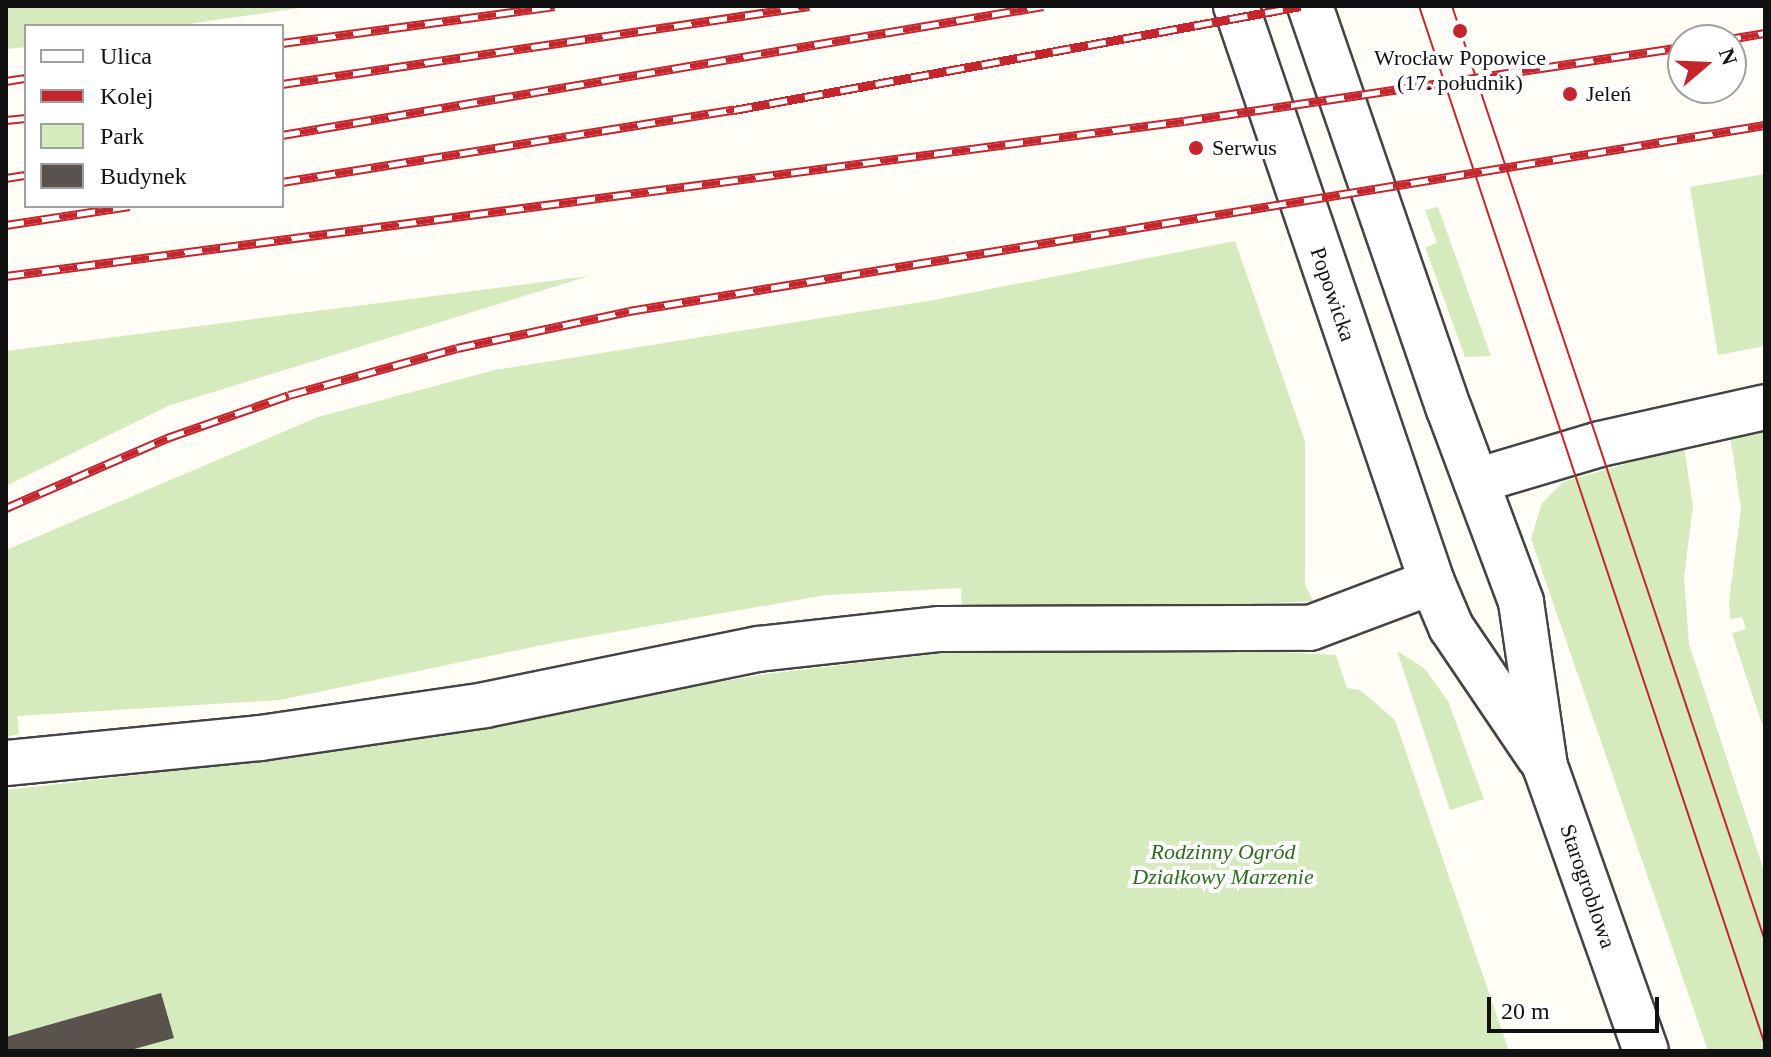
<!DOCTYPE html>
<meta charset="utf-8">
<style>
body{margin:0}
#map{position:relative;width:1771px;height:1057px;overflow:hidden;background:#fffdf5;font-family:Georgia,serif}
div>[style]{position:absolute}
.green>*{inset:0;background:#d5ebbd}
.building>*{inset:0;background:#5a524d}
.roads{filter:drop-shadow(2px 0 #444) drop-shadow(-2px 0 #444) drop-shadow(0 2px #444) drop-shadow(0 -2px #444)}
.minor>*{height:44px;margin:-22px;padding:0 22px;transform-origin:22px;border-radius:22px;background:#fff}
.tertiary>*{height:44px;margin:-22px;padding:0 22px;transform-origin:22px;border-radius:22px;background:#fff}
.tram>*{height:2px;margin:-1px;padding:0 1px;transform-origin:1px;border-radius:1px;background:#c4262e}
.rail>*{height:9px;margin-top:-4.5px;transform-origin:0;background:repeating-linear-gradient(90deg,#fff 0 18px,#c4262e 0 36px);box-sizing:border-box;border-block:2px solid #c4262e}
.dots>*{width:22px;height:22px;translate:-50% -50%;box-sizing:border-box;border:4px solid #fff;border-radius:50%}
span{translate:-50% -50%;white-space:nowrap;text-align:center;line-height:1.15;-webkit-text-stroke:8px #fff;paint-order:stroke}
.poi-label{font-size:22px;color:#111}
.left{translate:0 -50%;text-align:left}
.street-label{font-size:22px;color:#111}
.park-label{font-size:22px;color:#2f6b1f;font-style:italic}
.frame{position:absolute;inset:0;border:8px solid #111;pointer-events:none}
.legend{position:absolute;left:24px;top:24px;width:260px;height:184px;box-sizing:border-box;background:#fff;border:2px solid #a0a0a0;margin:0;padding:10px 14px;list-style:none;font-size:24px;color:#111}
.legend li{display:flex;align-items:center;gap:16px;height:40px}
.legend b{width:40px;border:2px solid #a0a0a0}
.north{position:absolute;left:1667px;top:24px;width:80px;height:80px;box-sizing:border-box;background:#fff;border:2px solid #a0a0a0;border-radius:50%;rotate:71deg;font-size:22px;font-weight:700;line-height:32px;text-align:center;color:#111}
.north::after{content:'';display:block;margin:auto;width:28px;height:36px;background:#c4262e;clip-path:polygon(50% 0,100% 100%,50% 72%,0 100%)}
.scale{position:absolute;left:1487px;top:997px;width:172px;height:36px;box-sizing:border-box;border:4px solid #111;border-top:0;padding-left:10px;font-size:24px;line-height:28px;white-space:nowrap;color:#111;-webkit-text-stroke:6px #fff;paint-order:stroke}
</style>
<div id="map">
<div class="green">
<i style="clip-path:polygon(6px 6px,315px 6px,173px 26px,26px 26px,26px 47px,6px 49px)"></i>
<i style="clip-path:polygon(1765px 174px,1765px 346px,1718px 355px,1690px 187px)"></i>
<i style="clip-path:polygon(1438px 207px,1491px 356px,1465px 357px,1425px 247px,1437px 243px,1425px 210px)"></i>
<i style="clip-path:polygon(1235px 241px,1305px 441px,1305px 584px,1313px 601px,1183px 608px,962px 606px,961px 588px,826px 595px,552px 643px,280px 700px,17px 716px,19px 734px,6px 737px,6px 550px,318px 417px,495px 370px,934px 300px)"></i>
<i style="clip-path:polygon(589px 276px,168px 406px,6px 486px,6px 351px)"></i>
<i style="clip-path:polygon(1765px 426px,1765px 733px,1732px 633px,1746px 629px,1742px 617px,1730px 619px,1729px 600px,1741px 509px,1730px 435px)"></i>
<i style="clip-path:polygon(1684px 447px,1693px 506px,1684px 577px,1689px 644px,1765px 874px,1765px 1051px,1708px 1051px,1531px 539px,1542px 503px,1563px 482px)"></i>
<i style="clip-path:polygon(1167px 646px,1336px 655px,1347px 688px,1360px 690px,1395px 720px,1509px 1051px,6px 1051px,6px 790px,268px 760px,766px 674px,942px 653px)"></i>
<i style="clip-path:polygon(1397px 651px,1424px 668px,1448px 701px,1484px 799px,1450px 810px)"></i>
</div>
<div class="building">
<i style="clip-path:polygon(161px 993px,174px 1038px,127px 1051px,6px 1051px,6px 1037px)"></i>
</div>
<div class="roads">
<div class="minor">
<i style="left:1476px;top:481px;width:129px;rotate:-16.6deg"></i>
<i style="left:1600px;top:444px;width:169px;rotate:-12.6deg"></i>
<i style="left:6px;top:763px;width:255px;rotate:-5.6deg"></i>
<i style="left:260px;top:738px;width:227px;rotate:-8.3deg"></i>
<i style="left:485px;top:705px;width:279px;rotate:-11.6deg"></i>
<i style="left:758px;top:649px;width:183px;rotate:-6.3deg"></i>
<i style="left:940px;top:629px;width:370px;rotate:-0.2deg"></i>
<i style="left:1310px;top:628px;width:130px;rotate:-20.7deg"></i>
</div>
<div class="tertiary">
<i style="left:1236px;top:6px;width:608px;rotate:71.21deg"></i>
<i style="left:1432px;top:582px;width:49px;rotate:67.1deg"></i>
<i style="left:1451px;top:627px;width:157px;rotate:55.9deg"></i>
<i style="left:1310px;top:6px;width:426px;rotate:71deg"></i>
<i style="left:1449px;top:409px;width:206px;rotate:69.5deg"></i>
<i style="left:1521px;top:602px;width:166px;rotate:81.7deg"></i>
<i style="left:1545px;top:766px;width:302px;rotate:70.5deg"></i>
</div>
</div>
<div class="tram">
<i style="left:1419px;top:6px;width:1095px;rotate:71.58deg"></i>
<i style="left:1452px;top:6px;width:986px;rotate:71.49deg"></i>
</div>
<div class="rail">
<i style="left:1723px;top:40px;width:43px;rotate:-9.5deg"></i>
<i style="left:282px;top:43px;width:275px;rotate:-7.7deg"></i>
<i style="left:6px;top:81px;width:20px;rotate:-9deg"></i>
<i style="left:282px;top:84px;width:533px;rotate:-8.42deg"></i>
<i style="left:6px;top:120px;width:20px;rotate:-6deg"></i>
<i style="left:282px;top:135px;width:772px;rotate:-9.62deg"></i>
<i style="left:6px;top:178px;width:20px;rotate:-9deg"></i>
<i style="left:282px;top:182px;width:458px;rotate:-9.1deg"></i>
<i style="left:734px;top:110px;width:576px;rotate:-10.39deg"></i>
<i style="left:6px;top:225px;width:125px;rotate:-8.7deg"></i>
<i style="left:6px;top:276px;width:1188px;rotate:-7.5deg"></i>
<i style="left:1184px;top:121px;width:504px;rotate:-8.44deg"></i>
<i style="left:6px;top:508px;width:176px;rotate:-23.5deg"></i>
<i style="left:167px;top:438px;width:129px;rotate:-19.4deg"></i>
<i style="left:289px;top:395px;width:174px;rotate:-15.6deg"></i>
<i style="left:457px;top:348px;width:176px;rotate:-12.1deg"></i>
<i style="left:629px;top:311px;width:1151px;rotate:-9.3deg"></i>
</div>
<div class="dots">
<i style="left:1460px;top:31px;background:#c4262e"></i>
<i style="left:1570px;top:94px;background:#c4262e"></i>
<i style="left:1196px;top:148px;background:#c4262e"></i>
</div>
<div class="poi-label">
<span style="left:1460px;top:70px">Wrocław Popowice<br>(17. południk)</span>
<span class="left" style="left:1586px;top:94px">Jeleń</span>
<span class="left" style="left:1212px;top:148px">Serwus</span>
</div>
<div class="street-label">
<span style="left:1333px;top:294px;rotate:71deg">Popowicka</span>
<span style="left:1588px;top:886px;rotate:71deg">Starogroblowa</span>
</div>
<div class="park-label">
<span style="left:1223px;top:864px">Rodzinny Ogród<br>Działkowy Marzenie</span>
</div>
<div class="frame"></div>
<ul class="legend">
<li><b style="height:10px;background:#fff"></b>Ulica</li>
<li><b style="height:10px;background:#c4262e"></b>Kolej</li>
<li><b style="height:22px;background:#d5ebbd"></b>Park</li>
<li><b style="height:22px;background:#5a524d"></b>Budynek</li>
</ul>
<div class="north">N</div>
<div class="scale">20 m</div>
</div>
